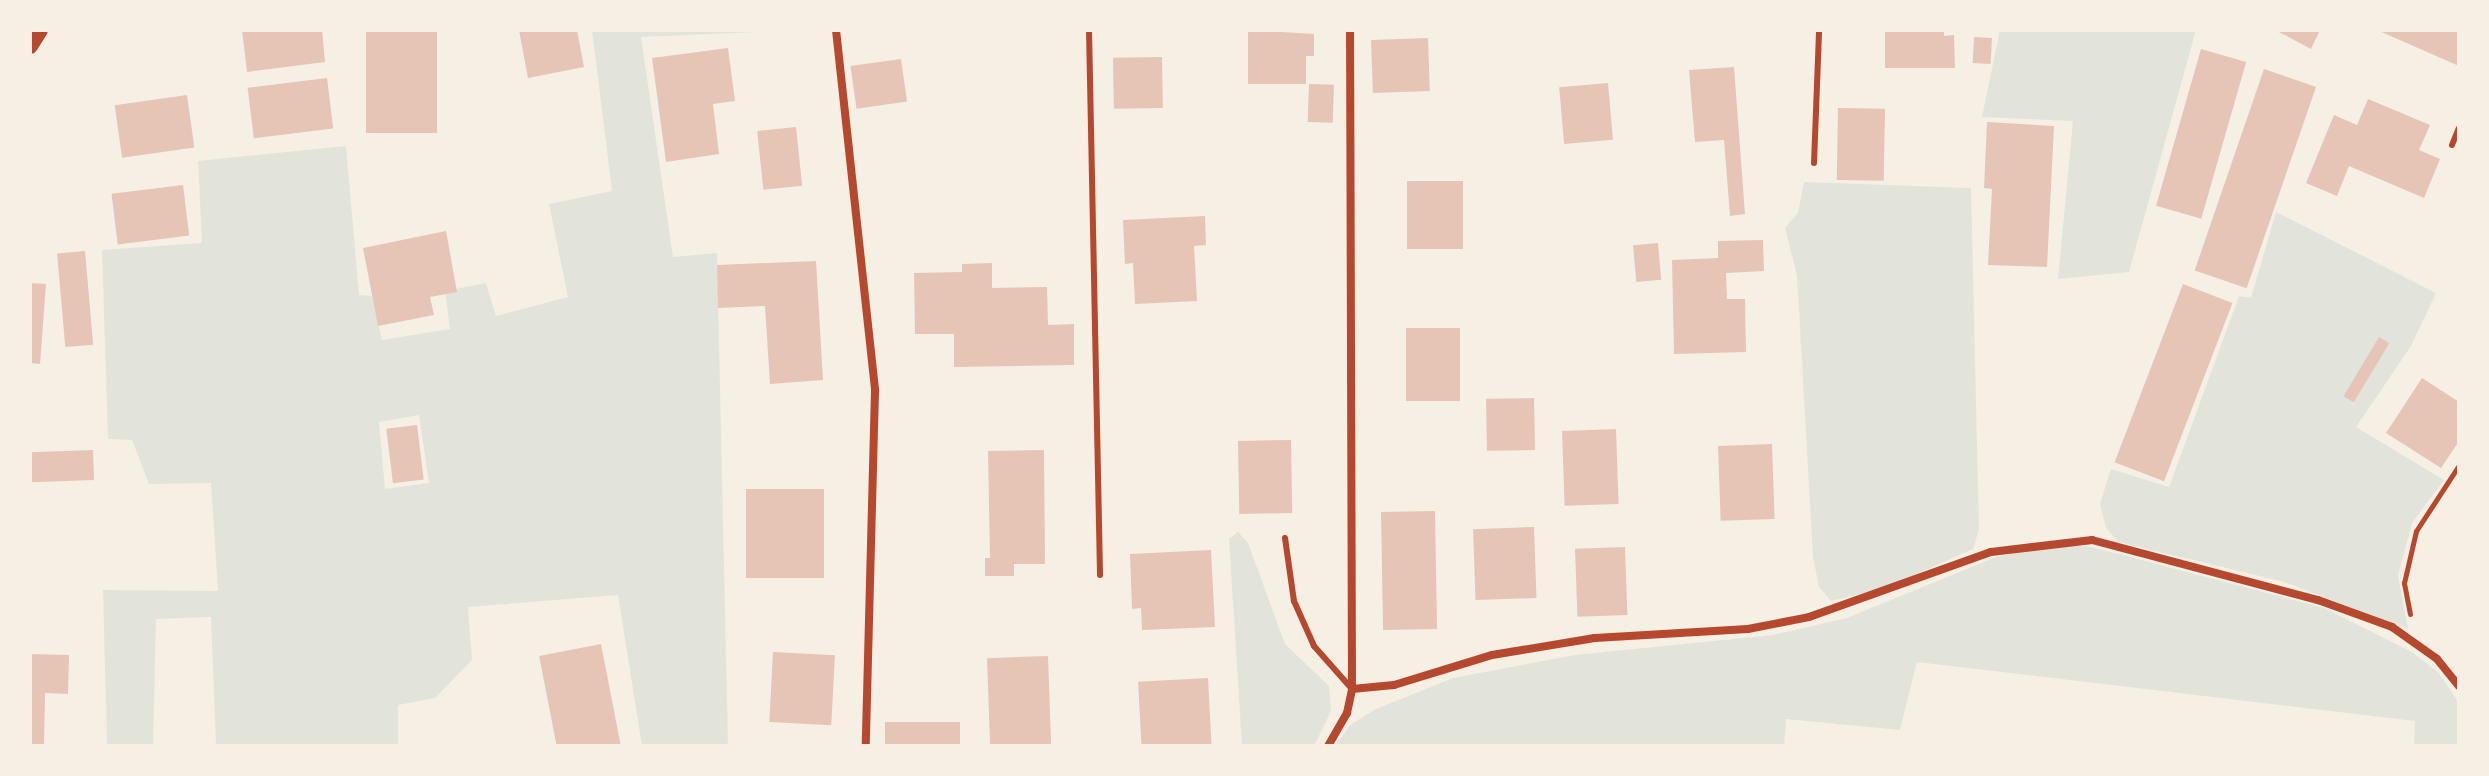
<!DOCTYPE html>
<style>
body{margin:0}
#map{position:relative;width:2489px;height:776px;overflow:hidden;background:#f6efe4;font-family:"Roboto Serif",serif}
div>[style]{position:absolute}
.green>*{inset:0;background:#e2e4dc}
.building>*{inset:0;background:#e6c5b7;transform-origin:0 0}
.path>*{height:5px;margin:-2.5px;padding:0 2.5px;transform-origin:2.5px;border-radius:2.5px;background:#b5482f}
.service>*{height:6px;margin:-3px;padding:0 3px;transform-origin:3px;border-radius:3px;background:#b5482f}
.minor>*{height:8px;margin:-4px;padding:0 4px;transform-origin:4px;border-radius:4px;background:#b5482f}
.secondary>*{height:16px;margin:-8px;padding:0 8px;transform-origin:8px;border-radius:8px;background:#b5482f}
span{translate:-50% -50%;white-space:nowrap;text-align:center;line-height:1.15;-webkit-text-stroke:6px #f6efe4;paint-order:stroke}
.frame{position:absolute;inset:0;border:32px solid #f6efe4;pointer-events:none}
</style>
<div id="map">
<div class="green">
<i style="clip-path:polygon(evenodd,592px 30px,807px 30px,641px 37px,673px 257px,717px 253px,728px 746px,642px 746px,618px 595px,468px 607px,472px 660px,435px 698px,398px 705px,398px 746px,216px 746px,211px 617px,156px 619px,153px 746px,107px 746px,103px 590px,218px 591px,211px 483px,149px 484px,132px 440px,108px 439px,102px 250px,202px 243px,198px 161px,346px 146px,359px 295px,372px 296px,382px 340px,450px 329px,445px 291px,486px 283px,496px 316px,568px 297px,549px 204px,612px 191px,592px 30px,419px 415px,429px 483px,385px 489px,379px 422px,419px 415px)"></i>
<i style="clip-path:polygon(2000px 30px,2196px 30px,2129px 272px,2058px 279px,2073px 121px,1982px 117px)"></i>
<i style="clip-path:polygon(1804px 182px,1971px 188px,1979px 530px,1973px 549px,1885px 588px,1831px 601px,1819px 587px,1813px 557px,1797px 275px,1785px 228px,1798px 213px)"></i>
<i style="clip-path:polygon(2276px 212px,2436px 293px,2411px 346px,2356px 427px,2444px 480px,2412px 523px,2398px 576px,2408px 629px,2284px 582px,2119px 542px,2106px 528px,2100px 504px,2111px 469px,2169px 487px,2239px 296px,2251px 298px)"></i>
<i style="clip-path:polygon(1238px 532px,1248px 543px,1285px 644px,1329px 686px,1331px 711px,1314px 746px,1242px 746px,1229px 539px)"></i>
<i style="clip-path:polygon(2057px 544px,2092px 547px,2324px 608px,2412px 652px,2439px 673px,2459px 703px,2459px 746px,2414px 746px,2415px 721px,1917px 662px,1900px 730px,1786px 719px,1784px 746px,1335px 746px,1350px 725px,1376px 709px,1453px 678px,1575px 655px,1773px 635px,1847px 618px,1996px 557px)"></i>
</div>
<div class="building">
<i style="clip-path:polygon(242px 30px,322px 30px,325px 62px,247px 72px)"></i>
<i style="left:366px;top:30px;width:71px;height:103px"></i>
<i style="clip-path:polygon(519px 30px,577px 30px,584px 67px,528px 78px)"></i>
<i style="clip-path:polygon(1248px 30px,1314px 34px,1314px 56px,1306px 56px,1306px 84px,1248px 84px)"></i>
<i style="clip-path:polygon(1885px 30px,1944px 30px,1944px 36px,1954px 35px,1955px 68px,1885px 68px)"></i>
<i style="clip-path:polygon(2275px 30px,2320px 30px,2311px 49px)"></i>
<i style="clip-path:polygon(2377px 30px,2459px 30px,2459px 66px)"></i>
<i style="left:1974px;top:37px;width:18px;height:26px;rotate:3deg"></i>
<i style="left:1428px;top:38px;width:53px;height:57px;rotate:88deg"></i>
<i style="clip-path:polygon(728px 48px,735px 101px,713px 104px,719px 154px,666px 162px,652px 58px)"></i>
<i style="left:2201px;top:49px;width:47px;height:163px;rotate:16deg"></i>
<i style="left:1162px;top:57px;width:51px;height:49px;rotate:89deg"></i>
<i style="left:901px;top:59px;width:43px;height:51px;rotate:82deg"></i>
<i style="clip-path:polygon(1734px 67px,1745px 214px,1730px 216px,1724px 140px,1695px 142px,1689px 70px)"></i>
<i style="left:2264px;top:69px;width:55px;height:213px;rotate:19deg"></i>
<i style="left:327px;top:78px;width:51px;height:80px;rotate:83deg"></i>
<i style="left:1608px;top:83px;width:57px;height:49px;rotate:85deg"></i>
<i style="left:1309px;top:84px;width:25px;height:38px;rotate:2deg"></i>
<i style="left:187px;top:95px;width:53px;height:73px;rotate:82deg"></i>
<i style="clip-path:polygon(2368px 99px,2430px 125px,2419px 150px,2440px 159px,2424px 198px,2349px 166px,2337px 196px,2306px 183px,2334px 115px,2357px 125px)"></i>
<i style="left:1838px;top:108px;width:47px;height:72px;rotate:1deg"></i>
<i style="clip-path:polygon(1987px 122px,2054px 126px,2047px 267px,1988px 265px,1992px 189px,1984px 188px)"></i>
<i style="left:796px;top:127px;width:59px;height:39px;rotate:84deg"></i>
<i style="left:1407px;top:181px;width:56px;height:68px"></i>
<i style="left:183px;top:185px;width:51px;height:72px;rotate:83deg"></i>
<i style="clip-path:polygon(1205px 216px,1206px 245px,1194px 246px,1197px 301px,1135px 304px,1133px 263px,1125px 264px,1123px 220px)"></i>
<i style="clip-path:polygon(446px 231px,457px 292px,430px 297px,434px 315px,378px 326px,363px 248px)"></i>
<i style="clip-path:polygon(1763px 240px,1764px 271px,1726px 273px,1727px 299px,1745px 299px,1746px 352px,1674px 354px,1672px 260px,1718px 258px,1718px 241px)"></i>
<i style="left:1658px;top:243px;width:37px;height:25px;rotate:85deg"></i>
<i style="left:85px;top:251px;width:94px;height:28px;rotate:85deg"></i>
<i style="clip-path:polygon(816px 261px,823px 380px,770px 384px,765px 306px,718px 308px,717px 265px)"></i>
<i style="clip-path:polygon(992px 263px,992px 288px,1047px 287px,1048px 325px,1074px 324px,1074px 365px,954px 367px,954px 334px,915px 334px,914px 273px,962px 272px,962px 264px)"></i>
<i style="clip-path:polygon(30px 283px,46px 284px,40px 364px,30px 363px)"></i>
<i style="left:2183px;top:284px;width:53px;height:191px;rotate:21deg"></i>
<i style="left:1406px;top:328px;width:54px;height:73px"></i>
<i style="left:2379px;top:337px;width:12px;height:69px;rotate:31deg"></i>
<i style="clip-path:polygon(2422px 378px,2459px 402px,2459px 441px,2441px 468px,2386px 433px)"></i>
<i style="left:1534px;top:398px;width:52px;height:48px;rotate:89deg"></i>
<i style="left:417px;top:425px;width:55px;height:31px;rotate:83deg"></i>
<i style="left:1616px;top:429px;width:75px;height:54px;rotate:88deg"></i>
<i style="left:1291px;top:440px;width:73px;height:53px;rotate:89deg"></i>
<i style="left:1772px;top:444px;width:75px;height:54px;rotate:88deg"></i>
<i style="left:93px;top:450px;width:30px;height:63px;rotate:88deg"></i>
<i style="clip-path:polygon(1044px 450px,1045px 564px,1014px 564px,1014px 576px,985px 576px,985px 558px,990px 558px,988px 451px)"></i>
<i style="left:746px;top:489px;width:78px;height:89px"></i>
<i style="left:1435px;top:511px;width:118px;height:54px;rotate:89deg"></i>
<i style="left:1534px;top:527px;width:71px;height:61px;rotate:88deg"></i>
<i style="left:1625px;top:547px;width:68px;height:50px;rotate:88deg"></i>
<i style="clip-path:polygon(1211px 550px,1215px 627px,1142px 630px,1141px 608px,1132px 609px,1130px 554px)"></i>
<i style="left:601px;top:644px;width:104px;height:63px;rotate:79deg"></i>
<i style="left:773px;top:652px;width:62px;height:70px;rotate:3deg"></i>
<i style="clip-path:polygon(30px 654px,69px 655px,68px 694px,45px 693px,44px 746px,30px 746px)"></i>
<i style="left:1048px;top:656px;width:90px;height:61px;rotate:88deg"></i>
<i style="left:1208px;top:678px;width:68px;height:70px;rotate:87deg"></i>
<i style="left:885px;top:722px;width:75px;height:24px"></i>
</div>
<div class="path">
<i style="left:2410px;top:614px;width:32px;rotate:-101deg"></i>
<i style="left:2404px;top:583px;width:53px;rotate:-77deg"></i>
<i style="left:2416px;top:531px;width:79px;rotate:-56.9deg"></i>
</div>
<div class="service">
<i style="left:1089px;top:30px;width:545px;rotate:88.84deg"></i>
<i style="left:2452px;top:145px;width:18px;rotate:-68deg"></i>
<i style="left:1814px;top:163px;width:133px;rotate:-87.8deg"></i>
<i style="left:1285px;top:538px;width:64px;rotate:81.9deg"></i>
<i style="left:1294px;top:601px;width:49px;rotate:66deg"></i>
<i style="left:1314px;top:646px;width:57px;rotate:48.5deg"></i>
</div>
<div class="minor">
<i style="left:836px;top:30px;width:363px;rotate:83.8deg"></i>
<i style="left:875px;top:391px;width:355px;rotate:91.5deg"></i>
<i style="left:1352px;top:689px;width:42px;rotate:-5.4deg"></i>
<i style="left:1394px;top:685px;width:102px;rotate:-17deg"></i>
<i style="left:1492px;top:655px;width:104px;rotate:-9.4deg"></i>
<i style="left:1595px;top:638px;width:153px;rotate:-3.4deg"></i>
<i style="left:1748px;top:629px;width:62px;rotate:-11.1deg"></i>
<i style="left:1809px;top:617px;width:193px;rotate:-19.7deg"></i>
<i style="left:1991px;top:552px;width:102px;rotate:-6.8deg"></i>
<i style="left:2092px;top:540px;width:234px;rotate:14.9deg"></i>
<i style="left:2318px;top:600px;width:79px;rotate:20deg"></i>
<i style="left:2392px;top:627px;width:55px;rotate:35.4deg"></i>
<i style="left:2437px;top:659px;width:35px;rotate:51deg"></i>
<i style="left:1328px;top:746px;width:38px;rotate:-60deg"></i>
<i style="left:1347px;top:713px;width:25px;rotate:-78deg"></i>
<i style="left:1352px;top:689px;width:659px;rotate:-90.17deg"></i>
</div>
<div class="secondary">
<i style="left:30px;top:46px;width:19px;rotate:-58deg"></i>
</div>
<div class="frame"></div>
</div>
